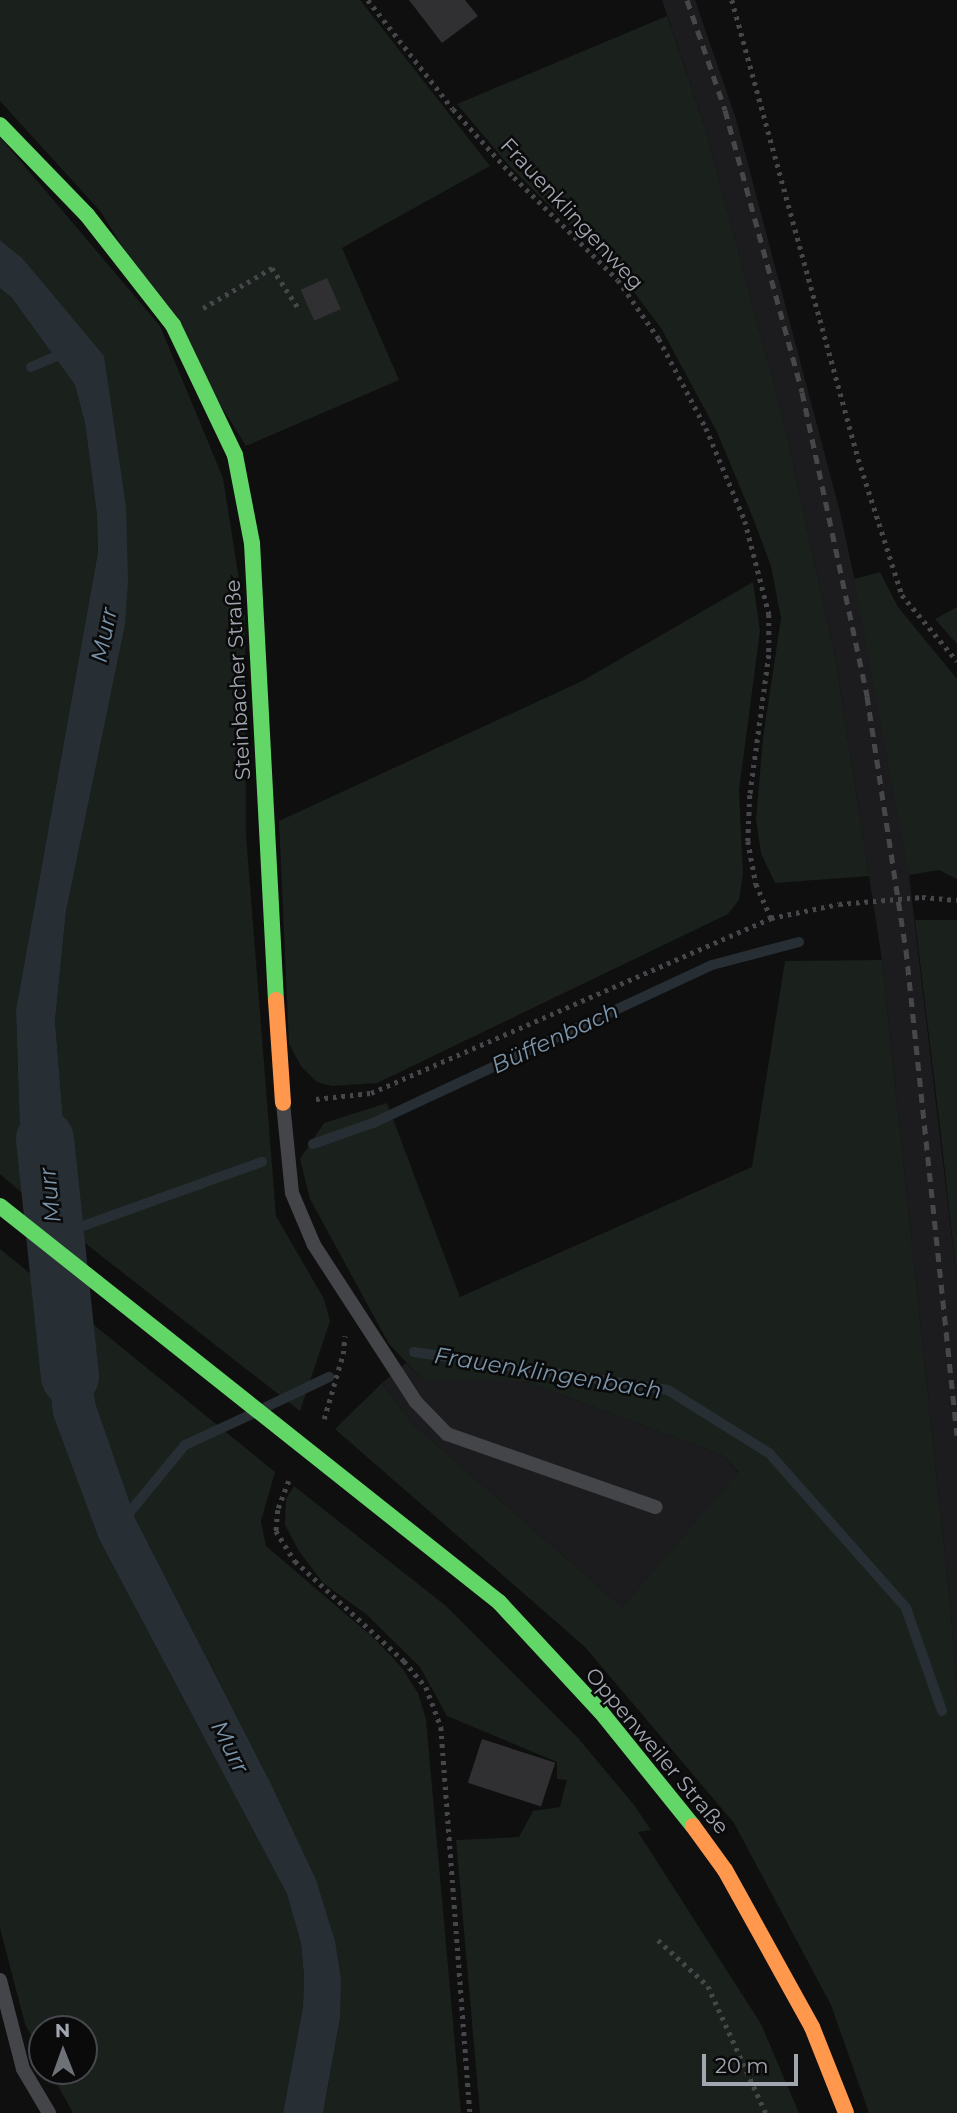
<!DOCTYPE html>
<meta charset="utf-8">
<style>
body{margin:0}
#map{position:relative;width:957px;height:2113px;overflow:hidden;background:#0f0f10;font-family:Montserrat,sans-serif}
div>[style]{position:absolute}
.built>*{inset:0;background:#1c1c1e}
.green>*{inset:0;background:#1a201b}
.water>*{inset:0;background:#282f34}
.stream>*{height:10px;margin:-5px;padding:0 5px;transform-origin:5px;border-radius:5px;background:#282f34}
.river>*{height:58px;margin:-29px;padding:0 29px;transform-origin:29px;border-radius:29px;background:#282f34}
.building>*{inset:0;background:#303032;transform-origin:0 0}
.path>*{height:4.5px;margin-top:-2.25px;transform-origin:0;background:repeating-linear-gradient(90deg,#46474a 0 3.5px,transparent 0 8.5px)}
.lane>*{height:14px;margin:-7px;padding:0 7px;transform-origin:7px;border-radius:7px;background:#444549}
.fast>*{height:16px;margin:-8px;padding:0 8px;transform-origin:8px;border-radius:8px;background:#63d668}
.slow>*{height:16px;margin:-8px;padding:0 8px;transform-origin:8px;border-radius:8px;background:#ff974d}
.rail>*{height:5px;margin-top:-2.5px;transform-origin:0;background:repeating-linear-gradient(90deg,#464749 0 9px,transparent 0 16px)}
span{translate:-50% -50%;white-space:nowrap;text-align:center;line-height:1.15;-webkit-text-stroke:5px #0a0a0b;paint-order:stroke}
.street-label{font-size:21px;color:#a1a6b0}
.water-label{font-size:23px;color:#7a94aa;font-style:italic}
.north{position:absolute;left:28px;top:2015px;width:70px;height:70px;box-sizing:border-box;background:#0a0a0b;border:2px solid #46484d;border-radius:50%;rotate:359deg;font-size:19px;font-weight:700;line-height:28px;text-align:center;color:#a1a6b0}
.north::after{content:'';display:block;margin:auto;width:24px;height:32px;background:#6e7178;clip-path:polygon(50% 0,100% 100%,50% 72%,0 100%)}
.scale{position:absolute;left:702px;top:2054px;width:96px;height:32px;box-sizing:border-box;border:4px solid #a1a6b0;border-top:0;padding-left:9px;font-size:21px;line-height:24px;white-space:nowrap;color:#a1a6b0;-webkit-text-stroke:5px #0a0a0b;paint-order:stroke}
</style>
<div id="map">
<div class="built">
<i style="clip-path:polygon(662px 0,695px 0,736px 119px,840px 512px,870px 651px,905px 841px,957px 1281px,957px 1699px,951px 1613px,882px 960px,835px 656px,783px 418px,706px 131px)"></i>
<i style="clip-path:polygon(406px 1363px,424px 1381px,524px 1381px,722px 1455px,739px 1473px,622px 1607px,414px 1425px,382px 1383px)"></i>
</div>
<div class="green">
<i style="clip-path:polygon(0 0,360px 0,490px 166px,342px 248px,399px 380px,246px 446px,101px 212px,0 101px)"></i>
<i style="clip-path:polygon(667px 16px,706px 131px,783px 418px,835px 656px,869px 876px,775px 883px,761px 853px,756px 819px,763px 738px,781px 618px,771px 566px,753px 518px,717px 432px,661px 328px,624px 279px,511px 168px,457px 104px)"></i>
<i style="clip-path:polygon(0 137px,160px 326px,223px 478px,245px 618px,246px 835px,276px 1216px,324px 1299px,330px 1321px,300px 1411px,72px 1233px,55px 1021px,66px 911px,126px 507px,22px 258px,0 240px)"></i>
<i style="clip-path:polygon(0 288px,12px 298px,75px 385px,85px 423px,97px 515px,98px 552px,16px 1010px,22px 1193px,0 1174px)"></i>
<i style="clip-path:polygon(880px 572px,898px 607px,957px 679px,957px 879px,939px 870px,909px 875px,854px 579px)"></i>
<i style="clip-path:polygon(753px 582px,760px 631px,739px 790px,743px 874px,739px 900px,728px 914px,377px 1083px,332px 1086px,317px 1082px,301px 1066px,289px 1044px,279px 821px,582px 681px)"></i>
<i style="clip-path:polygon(957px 607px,957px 644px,935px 619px)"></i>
<i style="clip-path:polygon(915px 920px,957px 920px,957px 1281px,941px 1136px)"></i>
<i style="clip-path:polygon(882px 960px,951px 1613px,957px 1699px,957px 2113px,869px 2113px,831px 2005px,734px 1823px,585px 1647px,335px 1429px,382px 1383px,414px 1425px,622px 1607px,739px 1472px,722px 1455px,524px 1381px,424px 1381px,389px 1344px,310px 1199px,300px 1159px,324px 1123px,387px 1103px,460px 1297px,752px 1167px,785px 961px)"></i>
<i style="clip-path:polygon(0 1249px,37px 1279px,53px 1415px,99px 1539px,287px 1894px,301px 1943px,304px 1976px,303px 2007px,283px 2113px,73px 2113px,50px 2071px,84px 2071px,84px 2029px,42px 2029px,42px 2055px,25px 2024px,0 1928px)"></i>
<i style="clip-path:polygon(78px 1312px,275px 1472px,261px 1521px,266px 1546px,376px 1640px,402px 1668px,418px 1693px,426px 1719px,461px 2113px,323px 2113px,340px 2018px,269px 1780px,135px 1518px,96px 1405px)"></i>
<i style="clip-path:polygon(294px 1486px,446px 1606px,578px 1738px,634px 1805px,651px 1830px,638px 1832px,761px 2024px,799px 2113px,480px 2113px,456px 1840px,519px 1837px,533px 1811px,560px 1807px,567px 1780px,557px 1779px,557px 1762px,447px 1716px,420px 1667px,366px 1614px,323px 1583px,299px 1551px,285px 1525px,286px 1499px)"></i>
</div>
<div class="water">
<i style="clip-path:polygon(0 240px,22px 258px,104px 356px,126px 507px,128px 580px,125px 624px,66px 911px,55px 1021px,72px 1233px,22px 1193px,16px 1010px,98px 552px,97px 515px,85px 423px,75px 385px,12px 298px,0 288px)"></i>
<i style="clip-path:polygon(37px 1279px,78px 1312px,96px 1405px,135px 1518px,269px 1780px,316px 1880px,335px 1941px,341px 1980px,340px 2018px,323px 2113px,283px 2113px,303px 2007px,304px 1976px,301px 1943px,287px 1894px,99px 1539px,53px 1415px)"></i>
</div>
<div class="stream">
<i style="left:31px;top:367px;width:38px;rotate:-23deg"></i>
<i style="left:313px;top:1144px;width:64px;rotate:-19.3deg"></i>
<i style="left:373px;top:1123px;width:374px;rotate:-25deg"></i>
<i style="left:712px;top:965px;width:90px;rotate:-14.8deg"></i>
<i style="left:55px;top:1236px;width:220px;rotate:-19.7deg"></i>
<i style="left:414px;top:1352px;width:257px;rotate:8.5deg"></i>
<i style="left:668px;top:1390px;width:119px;rotate:32deg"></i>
<i style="left:769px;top:1453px;width:207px;rotate:48.5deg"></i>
<i style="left:906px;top:1608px;width:109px;rotate:70.7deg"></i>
<i style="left:266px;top:1407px;width:70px;rotate:-25.5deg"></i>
<i style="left:124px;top:1519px;width:96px;rotate:-50.5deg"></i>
<i style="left:185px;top:1445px;width:72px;rotate:-24.8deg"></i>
</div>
<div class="river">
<i style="left:45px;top:1139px;width:239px;rotate:84deg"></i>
</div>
<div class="building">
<i style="clip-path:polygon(409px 0,465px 0,478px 16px,442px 43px)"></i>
<i style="left:327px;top:278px;width:34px;height:29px;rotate:66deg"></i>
<i style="left:482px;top:1739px;width:77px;height:46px;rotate:18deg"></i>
</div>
<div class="path">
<i style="left:368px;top:0;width:138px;rotate:52.1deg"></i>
<i style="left:453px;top:109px;width:91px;rotate:48.1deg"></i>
<i style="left:514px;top:177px;width:146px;rotate:44.7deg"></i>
<i style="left:618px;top:280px;width:72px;rotate:55.2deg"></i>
<i style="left:659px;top:339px;width:101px;rotate:62.2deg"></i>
<i style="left:706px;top:428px;width:101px;rotate:67.2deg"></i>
<i style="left:745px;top:521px;width:96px;rotate:75.5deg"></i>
<i style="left:769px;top:614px;width:41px;rotate:90deg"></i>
<i style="left:769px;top:655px;width:141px;rotate:97.7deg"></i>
<i style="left:750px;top:795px;width:46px;rotate:92.5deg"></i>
<i style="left:748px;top:841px;width:44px;rotate:79.5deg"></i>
<i style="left:756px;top:884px;width:37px;rotate:66deg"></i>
<i style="left:732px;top:0;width:484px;rotate:74.6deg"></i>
<i style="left:861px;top:467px;width:134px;rotate:72.2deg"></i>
<i style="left:902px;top:595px;width:86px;rotate:50.2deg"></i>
<i style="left:203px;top:308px;width:80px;rotate:-30.1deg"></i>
<i style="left:272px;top:268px;width:49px;rotate:56.6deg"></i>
<i style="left:316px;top:1099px;width:55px;rotate:-6.2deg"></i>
<i style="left:371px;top:1093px;width:437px;rotate:-23.6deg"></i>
<i style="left:771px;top:918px;width:69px;rotate:-11.6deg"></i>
<i style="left:839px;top:904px;width:83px;rotate:-4.8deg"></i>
<i style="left:922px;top:897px;width:35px;rotate:5deg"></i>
<i style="left:324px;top:1419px;width:68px;rotate:-73.7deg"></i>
<i style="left:343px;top:1354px;width:18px;rotate:-84deg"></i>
<i style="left:289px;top:1481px;width:31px;rotate:111deg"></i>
<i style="left:278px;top:1510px;width:21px;rotate:95deg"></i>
<i style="left:276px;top:1531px;width:36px;rotate:58deg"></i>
<i style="left:295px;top:1561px;width:148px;rotate:42.5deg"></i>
<i style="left:404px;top:1661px;width:34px;rotate:50deg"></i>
<i style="left:426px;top:1687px;width:43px;rotate:69.4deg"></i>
<i style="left:441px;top:1727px;width:387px;rotate:85.7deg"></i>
<i style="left:658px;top:1940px;width:68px;rotate:42.6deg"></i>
<i style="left:708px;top:1986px;width:140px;rotate:65.5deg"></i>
</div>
<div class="lane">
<i style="left:283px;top:1103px;width:90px;rotate:84.3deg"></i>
<i style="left:292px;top:1193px;width:56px;rotate:67.1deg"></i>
<i style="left:314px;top:1245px;width:187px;rotate:57deg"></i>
<i style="left:416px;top:1402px;width:45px;rotate:45.9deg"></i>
<i style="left:447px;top:1434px;width:221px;rotate:19.3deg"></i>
<i style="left:0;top:1980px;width:92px;rotate:75.5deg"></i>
<i style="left:23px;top:2069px;width:51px;rotate:59.4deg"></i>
</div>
<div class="fast">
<i style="left:0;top:125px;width:125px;rotate:46deg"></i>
<i style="left:87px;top:215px;width:140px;rotate:52deg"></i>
<i style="left:173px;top:325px;width:144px;rotate:64.5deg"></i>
<i style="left:235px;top:455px;width:90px;rotate:79.1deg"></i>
<i style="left:252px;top:543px;width:458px;rotate:87deg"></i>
<i style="left:0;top:1206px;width:637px;rotate:38.44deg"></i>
<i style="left:499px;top:1602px;width:150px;rotate:47.2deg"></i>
<i style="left:601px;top:1712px;width:146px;rotate:51.1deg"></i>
</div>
<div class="slow">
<i style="left:276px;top:1000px;width:103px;rotate:86.1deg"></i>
<i style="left:693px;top:1826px;width:54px;rotate:54deg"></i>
<i style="left:725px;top:1870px;width:179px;rotate:61deg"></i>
<i style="left:812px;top:2027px;width:92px;rotate:68.4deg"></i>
</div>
<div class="rail">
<i style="left:687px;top:0;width:116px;rotate:70.9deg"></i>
<i style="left:725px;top:110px;width:292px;rotate:74.7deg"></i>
<i style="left:802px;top:392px;width:311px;rotate:77.9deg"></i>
<i style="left:867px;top:696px;width:257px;rotate:81.3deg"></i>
<i style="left:906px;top:950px;width:488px;rotate:84deg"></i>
</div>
<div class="street-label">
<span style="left:572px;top:214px;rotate:47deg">Frauenklingenweg</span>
<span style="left:238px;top:680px;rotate:-93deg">Steinbacher Straße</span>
<span style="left:657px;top:1751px;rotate:50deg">Oppenweiler Straße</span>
</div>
<div class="water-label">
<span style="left:104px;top:635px;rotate:-79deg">Murr</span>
<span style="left:555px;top:1038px;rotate:-25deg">Büffenbach</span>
<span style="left:50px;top:1195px;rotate:-96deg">Murr</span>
<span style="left:548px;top:1373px;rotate:9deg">Frauenklingenbach</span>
<span style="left:230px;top:1747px;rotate:63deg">Murr</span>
</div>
<div class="north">N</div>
<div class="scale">20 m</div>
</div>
